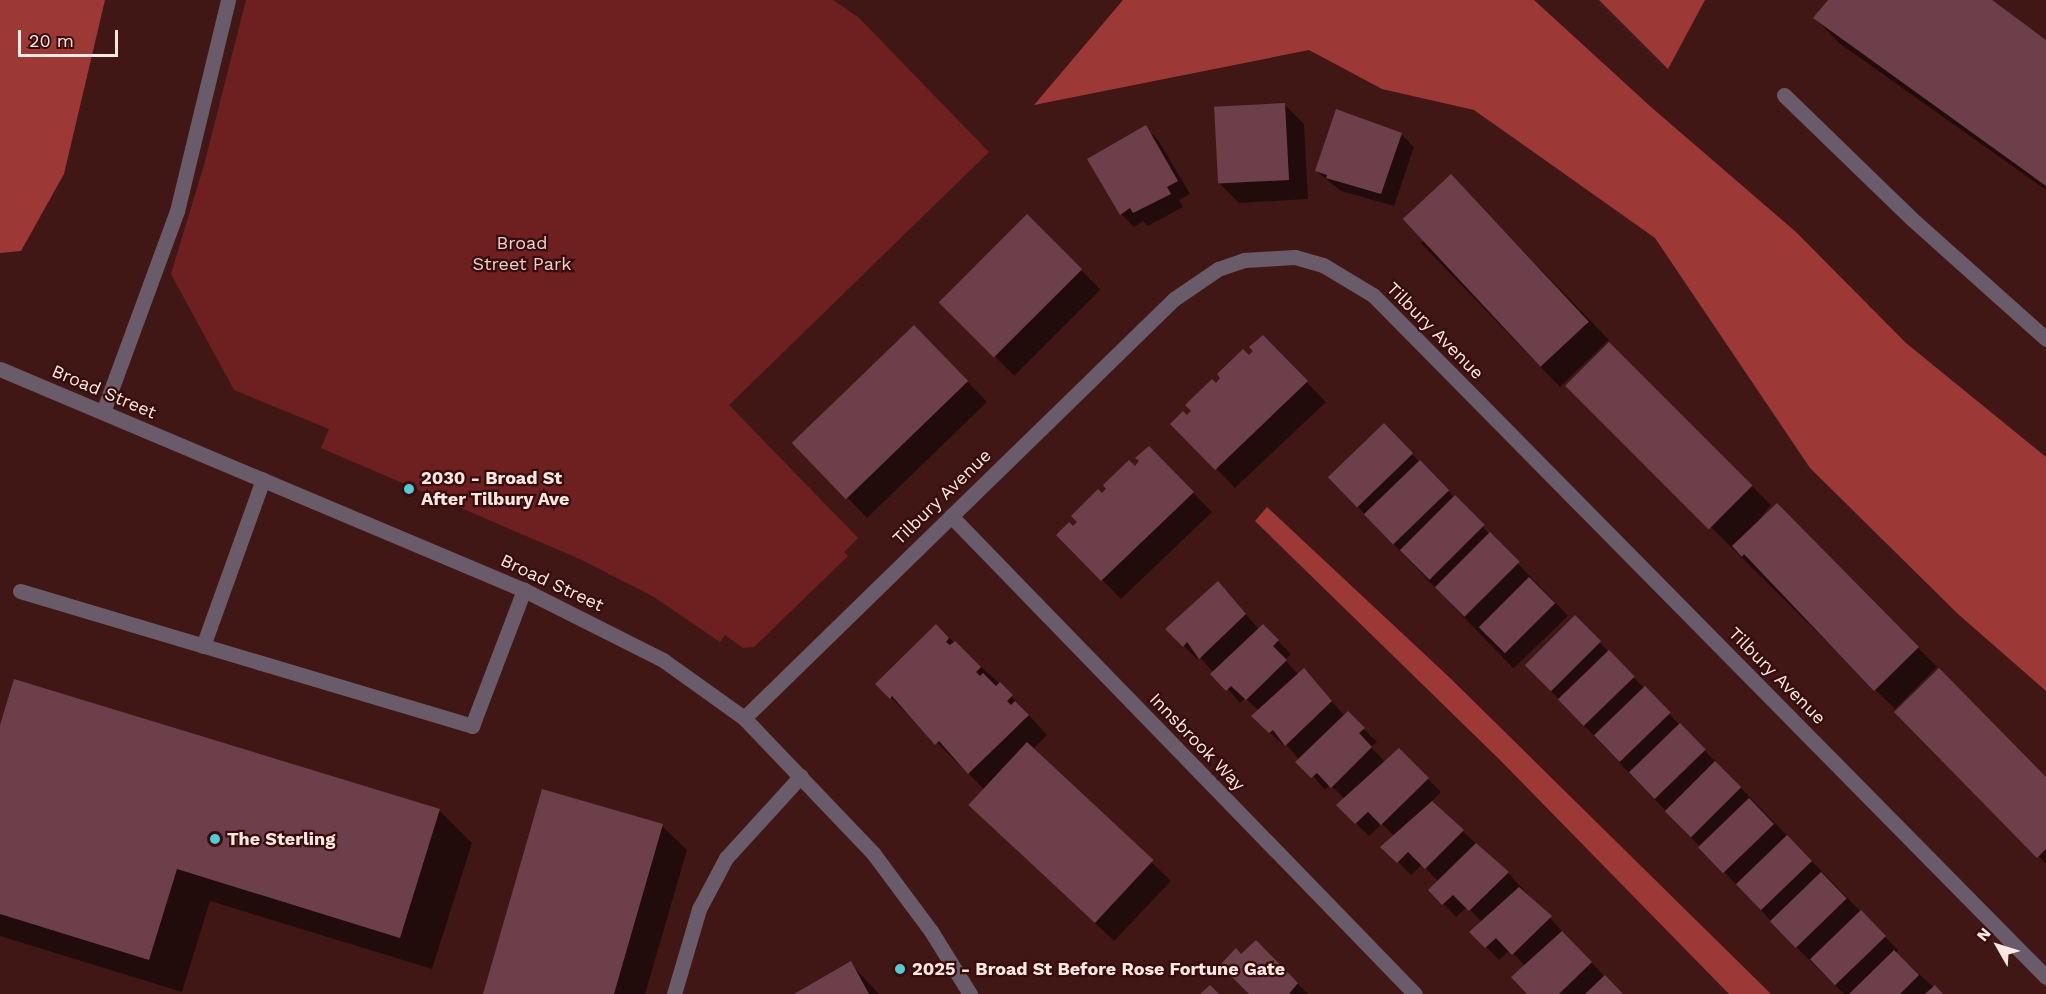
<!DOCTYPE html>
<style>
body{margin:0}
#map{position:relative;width:2046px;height:994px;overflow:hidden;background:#411716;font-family:"Work Sans",sans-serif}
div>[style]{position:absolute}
.green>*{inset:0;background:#6e2020}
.forest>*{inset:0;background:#9c3836}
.shadow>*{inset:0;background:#0007;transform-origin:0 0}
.building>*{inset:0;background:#6d3f4a;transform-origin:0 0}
.service>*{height:15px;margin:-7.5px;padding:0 7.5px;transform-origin:7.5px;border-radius:7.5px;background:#6a5b6b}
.minor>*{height:15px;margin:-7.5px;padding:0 7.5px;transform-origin:7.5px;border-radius:7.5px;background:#6a5b6b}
.tertiary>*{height:15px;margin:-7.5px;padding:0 7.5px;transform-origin:7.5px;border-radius:7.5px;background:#6a5b6b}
.dots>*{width:16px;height:16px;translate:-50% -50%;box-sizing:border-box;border:3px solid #360d0c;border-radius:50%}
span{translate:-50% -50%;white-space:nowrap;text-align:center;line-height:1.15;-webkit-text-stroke:4.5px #360d0c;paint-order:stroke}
.park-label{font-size:18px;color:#eccfcc}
.street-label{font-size:18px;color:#ffe7e4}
.poi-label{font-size:18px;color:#ffe7e4;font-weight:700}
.left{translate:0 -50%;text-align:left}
.north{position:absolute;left:1968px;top:916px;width:60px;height:60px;-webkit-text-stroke:4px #360d0c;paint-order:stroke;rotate:309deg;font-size:16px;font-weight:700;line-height:24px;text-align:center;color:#ffe7e4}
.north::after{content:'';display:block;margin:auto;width:21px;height:27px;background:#ffe7e4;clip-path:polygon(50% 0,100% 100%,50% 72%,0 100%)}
.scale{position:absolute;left:18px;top:30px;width:100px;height:27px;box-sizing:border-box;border:3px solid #ffe7e4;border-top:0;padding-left:8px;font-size:18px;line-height:21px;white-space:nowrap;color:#ffe7e4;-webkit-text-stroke:4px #360d0c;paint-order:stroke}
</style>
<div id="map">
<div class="green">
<i style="clip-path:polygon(246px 0,833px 0,858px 17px,989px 152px,729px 405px,858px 538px,844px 552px,848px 556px,754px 647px,743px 648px,725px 635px,720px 642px,654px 597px,580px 559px,321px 448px,329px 429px,234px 390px,171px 274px,204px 165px)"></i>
</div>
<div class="forest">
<i style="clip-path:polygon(0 0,105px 0,64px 174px,21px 251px,0 253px)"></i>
<i style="clip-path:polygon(1123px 0,1534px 0,1651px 107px,1796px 232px,1906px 343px,2046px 457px,2046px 691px,1958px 614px,1810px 468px,1655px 238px,1474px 110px,1382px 89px,1309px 50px,1034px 105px)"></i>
<i style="clip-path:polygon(1599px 0,1705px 0,1668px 69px)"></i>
<i style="clip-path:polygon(1267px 507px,1450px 678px,1771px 994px,1729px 994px,1501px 761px,1255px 521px)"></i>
</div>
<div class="shadow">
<i style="clip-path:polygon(1828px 0,1990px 0,2046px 40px,2046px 190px,1839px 43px,1815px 18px)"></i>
<i style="clip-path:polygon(1285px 105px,1304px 124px,1308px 199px,1239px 203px,1219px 183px)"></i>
<i style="clip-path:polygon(1145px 127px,1158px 140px,1190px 194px,1179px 200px,1183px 207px,1148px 226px,1143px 221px,1134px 227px,1121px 214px)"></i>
<i style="clip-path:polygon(1401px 134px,1414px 147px,1394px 206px,1341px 191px,1316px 171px)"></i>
<i style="left:1470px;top:196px;width:200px;height:68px;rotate:46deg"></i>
<i style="left:1027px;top:216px;width:104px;height:122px;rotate:45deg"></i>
<i style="clip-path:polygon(1263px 337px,1326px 402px,1235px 488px,1173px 424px,1187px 417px,1216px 385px,1249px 357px)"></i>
<i style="clip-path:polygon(1609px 344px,1771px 505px,1751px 530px,1777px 505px,1937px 667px,1895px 709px,1568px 386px)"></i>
<i style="clip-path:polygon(933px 346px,987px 402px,867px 518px,794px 443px)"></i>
<i style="left:1384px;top:425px;width:265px;height:76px;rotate:46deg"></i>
<i style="clip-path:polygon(1149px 448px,1212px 512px,1121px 599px,1058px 535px,1073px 528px,1102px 495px,1135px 468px)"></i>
<i style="clip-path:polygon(1218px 583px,1259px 629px,1263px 626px,1291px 654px,1285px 660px,1299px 675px,1304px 670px,1345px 716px,1348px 713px,1377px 742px,1371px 747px,1385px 762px,1399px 750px,1441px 792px,1431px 802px,1508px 873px,1621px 994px,1529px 994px,1525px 966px,1510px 950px,1499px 960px,1471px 932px,1482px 922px,1467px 907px,1456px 917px,1430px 890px,1439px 882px,1422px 865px,1411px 875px,1383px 847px,1394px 836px,1377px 819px,1380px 826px,1369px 836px,1338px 806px,1345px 799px,1330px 785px,1325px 790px,1285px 743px,1283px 745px,1253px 716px,1259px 711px,1245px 698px,1240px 703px,1199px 656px,1197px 659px,1167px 629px)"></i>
<i style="clip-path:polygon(1575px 617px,1898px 950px,1896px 953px,1941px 994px,1844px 994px,1796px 947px,1550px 690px)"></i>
<i style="clip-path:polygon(936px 626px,1000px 684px,1047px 735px,1033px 749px,1171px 881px,1114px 941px,989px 823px,984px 789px,877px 684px)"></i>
<i style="clip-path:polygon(0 730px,439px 810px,472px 843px,432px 969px,210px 901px,182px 992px,0 936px)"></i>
<i style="clip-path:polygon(1927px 739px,2046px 779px,2046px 864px)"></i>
<i style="clip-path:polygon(662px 826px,687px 850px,645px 994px,484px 994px)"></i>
<i style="clip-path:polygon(1256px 942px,1308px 994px,1251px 994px,1241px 956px)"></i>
<i style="clip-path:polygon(850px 963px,879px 994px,797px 994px)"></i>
</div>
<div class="building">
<i style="clip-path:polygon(1828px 0,1992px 0,2046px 40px,2046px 186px,1813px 18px)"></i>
<i style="left:1285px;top:103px;width:77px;height:71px;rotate:87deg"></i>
<i style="clip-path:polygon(1336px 109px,1402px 133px,1381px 194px,1326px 178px,1327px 175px,1315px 171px)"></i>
<i style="clip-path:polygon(1146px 125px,1178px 181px,1167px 187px,1171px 194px,1133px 213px,1130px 208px,1120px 215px,1087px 159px)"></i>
<i style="left:1451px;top:174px;width:202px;height:66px;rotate:47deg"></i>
<i style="left:1027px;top:214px;width:78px;height:125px;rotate:45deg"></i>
<i style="left:914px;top:325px;width:78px;height:170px;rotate:46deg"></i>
<i style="clip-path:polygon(1263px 335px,1308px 381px,1215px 470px,1170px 424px,1183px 411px,1187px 415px,1191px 411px,1185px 405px,1212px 379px,1216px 383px,1220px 378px,1217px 374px,1243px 349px,1249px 355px,1253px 351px,1249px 347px)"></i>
<i style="left:1609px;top:342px;width:203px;height:62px;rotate:45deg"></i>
<i style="left:1384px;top:423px;width:42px;height:78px;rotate:46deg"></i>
<i style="clip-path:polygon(1149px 446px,1194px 492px,1101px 581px,1056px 535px,1069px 522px,1073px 526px,1077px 522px,1071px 516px,1098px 489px,1102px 493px,1106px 489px,1103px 485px,1129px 460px,1135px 466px,1139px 461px,1135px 458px)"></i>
<i style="left:1420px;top:460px;width:42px;height:78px;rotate:46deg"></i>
<i style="left:1455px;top:495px;width:42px;height:78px;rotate:45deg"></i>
<i style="clip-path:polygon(1777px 503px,1919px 647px,1874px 691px,1744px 554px,1742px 557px,1732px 546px)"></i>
<i style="left:1490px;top:532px;width:42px;height:78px;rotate:45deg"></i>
<i style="left:1529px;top:577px;width:37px;height:71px;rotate:45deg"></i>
<i style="clip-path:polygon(1218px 581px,1246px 614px,1199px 659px,1187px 642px,1183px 647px,1165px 629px)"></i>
<i style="left:1575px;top:615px;width:37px;height:71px;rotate:45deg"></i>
<i style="clip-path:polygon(936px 624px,949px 638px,946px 642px,950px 645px,955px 641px,981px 667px,976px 672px,980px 676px,983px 673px,996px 686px,1000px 682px,1013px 695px,1007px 701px,1011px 705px,1015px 701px,1029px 715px,968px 774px,939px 741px,935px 745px,892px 696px,890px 699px,875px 684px)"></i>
<i style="clip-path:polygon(1263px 624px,1279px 640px,1273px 646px,1287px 660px,1246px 700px,1231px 686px,1226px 691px,1210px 674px)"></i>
<i style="left:1609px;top:650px;width:37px;height:71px;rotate:46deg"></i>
<i style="clip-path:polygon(1304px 668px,1332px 701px,1285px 746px,1273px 730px,1269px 733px,1251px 716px)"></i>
<i style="clip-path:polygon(1939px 668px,2046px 777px,2046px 849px,2037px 858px,1894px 712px)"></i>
<i style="clip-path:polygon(14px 679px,440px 809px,400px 938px,177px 869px,149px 960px,0 914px,0 725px)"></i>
<i style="left:1645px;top:686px;width:37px;height:71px;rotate:46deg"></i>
<i style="clip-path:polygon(1348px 711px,1365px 728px,1359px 733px,1372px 747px,1331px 788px,1317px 773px,1311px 778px,1295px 762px)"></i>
<i style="left:1680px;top:723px;width:37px;height:71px;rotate:46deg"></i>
<i style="left:1027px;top:742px;width:173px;height:86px;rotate:43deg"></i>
<i style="clip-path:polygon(1399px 748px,1429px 778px,1381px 825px,1368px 812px,1355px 824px,1336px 805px)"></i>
<i style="left:1715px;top:761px;width:37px;height:71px;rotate:45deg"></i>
<i style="clip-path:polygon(542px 789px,663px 824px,614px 994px,483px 994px)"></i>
<i style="left:1749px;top:798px;width:36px;height:71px;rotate:46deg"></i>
<i style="clip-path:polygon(1432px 801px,1464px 830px,1425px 869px,1408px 852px,1397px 863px,1380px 847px)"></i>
<i style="left:1787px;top:835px;width:36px;height:71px;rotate:46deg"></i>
<i style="clip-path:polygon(1476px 843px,1509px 872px,1469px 911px,1453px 895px,1442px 905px,1428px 890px)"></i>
<i style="left:1821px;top:872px;width:37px;height:71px;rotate:46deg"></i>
<i style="clip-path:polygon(1519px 887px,1552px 916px,1512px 955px,1496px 938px,1485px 948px,1469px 932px)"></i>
<i style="left:1861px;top:910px;width:36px;height:71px;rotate:46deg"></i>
<i style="clip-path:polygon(1562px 931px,1592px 962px,1559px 994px,1527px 994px,1511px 977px)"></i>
<i style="clip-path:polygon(1256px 940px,1298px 983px,1289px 994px,1249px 994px,1220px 965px,1236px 948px,1241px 954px)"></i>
<i style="clip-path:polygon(1894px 950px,1919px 975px,1900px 994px,1849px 994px)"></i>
<i style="clip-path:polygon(851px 961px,869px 994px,794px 994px)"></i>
<i style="clip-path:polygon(1605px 975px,1623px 994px,1585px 994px)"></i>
<i style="clip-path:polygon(1210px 985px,1219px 994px,1200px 994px)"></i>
<i style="clip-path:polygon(1935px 985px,1943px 994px,1925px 994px)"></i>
</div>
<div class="service">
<i style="left:1784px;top:95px;width:178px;rotate:44.1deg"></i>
<i style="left:1912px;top:219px;width:180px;rotate:41.8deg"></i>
<i style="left:103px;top:412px;width:214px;rotate:-69.8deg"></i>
<i style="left:177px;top:211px;width:217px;rotate:-76.4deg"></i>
<i style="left:20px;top:591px;width:472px;rotate:16.6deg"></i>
<i style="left:472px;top:726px;width:146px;rotate:-69.1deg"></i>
<i style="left:203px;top:646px;width:177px;rotate:-70.2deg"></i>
<i style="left:674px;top:994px;width:89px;rotate:-73.6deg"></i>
<i style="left:699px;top:909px;width:58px;rotate:-62.1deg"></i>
<i style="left:726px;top:858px;width:111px;rotate:-47.6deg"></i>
</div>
<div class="minor">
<i style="left:951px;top:516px;width:666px;rotate:45.85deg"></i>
<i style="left:744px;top:718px;width:600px;rotate:-44.26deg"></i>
<i style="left:1174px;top:299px;width:53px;rotate:-34.3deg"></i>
<i style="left:1218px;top:269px;width:28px;rotate:-19deg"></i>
<i style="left:1244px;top:260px;width:51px;rotate:-3.4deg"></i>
<i style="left:1295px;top:257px;width:29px;rotate:16deg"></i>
<i style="left:1323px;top:265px;width:58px;rotate:31deg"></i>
<i style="left:1373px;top:295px;width:958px;rotate:45.38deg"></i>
</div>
<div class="tertiary">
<i style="left:0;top:369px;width:569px;rotate:22.87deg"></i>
<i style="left:524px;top:590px;width:156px;rotate:26.7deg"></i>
<i style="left:663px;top:660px;width:100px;rotate:35.6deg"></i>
<i style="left:744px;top:718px;width:187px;rotate:46.3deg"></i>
<i style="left:873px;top:853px;width:97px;rotate:53.4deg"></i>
<i style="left:931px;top:931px;width:74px;rotate:58.2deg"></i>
</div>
<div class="dots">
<i style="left:409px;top:489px;background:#52cbd8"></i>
<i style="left:215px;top:839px;background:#52cbd8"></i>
<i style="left:900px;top:969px;background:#52cbd8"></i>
</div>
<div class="park-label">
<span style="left:522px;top:254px">Broad<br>Street Park</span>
</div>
<div class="street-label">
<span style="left:1435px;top:331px;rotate:45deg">Tilbury Avenue</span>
<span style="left:104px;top:392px;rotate:23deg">Broad Street</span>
<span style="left:942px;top:497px;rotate:-44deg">Tilbury Avenue</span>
<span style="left:552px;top:583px;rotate:25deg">Broad Street</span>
<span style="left:1777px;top:676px;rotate:45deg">Tilbury Avenue</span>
<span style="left:1197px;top:742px;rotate:46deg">Innsbrook Way</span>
</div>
<div class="poi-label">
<span class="left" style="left:421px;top:489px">2030 - Broad St<br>After Tilbury Ave</span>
<span class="left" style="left:227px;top:839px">The Sterling</span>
<span class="left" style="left:912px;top:969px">2025 - Broad St Before Rose Fortune Gate</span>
</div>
<div class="north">N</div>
<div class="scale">20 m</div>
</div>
